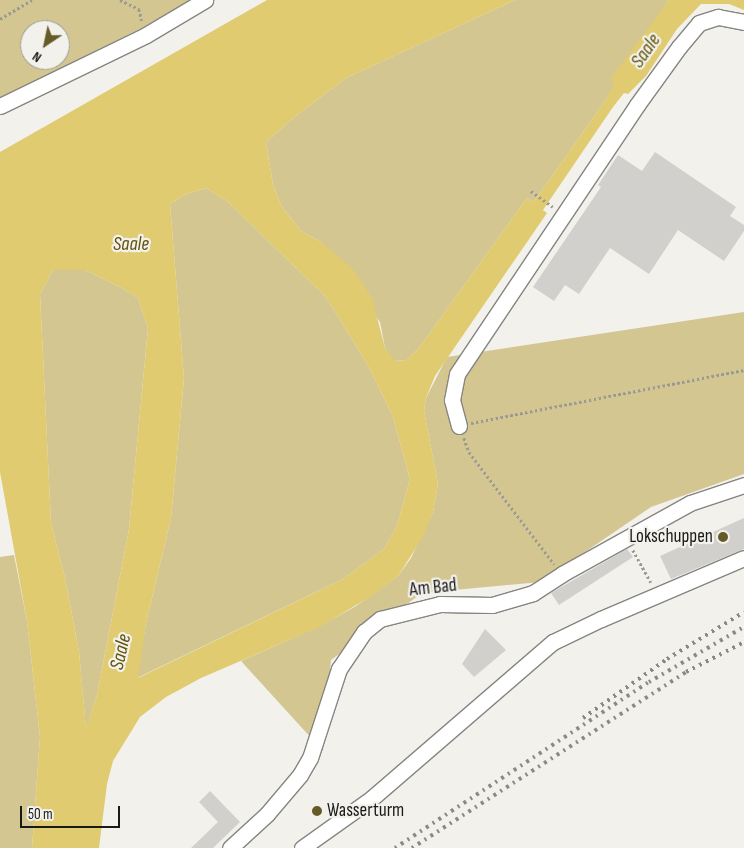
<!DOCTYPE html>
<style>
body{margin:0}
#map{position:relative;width:744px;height:848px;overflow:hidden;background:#f2f1ec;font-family:"Sofia Sans Condensed",sans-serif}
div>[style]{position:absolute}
.green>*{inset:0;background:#d3c690}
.water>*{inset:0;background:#e0cb70}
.building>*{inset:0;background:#d1d0cc}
.path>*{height:2.5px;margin-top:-1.25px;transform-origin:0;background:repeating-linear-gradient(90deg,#9a9996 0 2.5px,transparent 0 5px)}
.roads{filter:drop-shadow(1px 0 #868581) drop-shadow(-1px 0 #868581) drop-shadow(0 1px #868581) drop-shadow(0 -1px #868581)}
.minor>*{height:15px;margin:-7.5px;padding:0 7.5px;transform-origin:7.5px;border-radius:7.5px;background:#fff}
.rail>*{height:4px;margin-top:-2px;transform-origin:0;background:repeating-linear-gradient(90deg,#888885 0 2.5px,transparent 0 7.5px)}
.dots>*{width:14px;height:14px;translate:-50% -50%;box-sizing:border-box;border:2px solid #f2f1ec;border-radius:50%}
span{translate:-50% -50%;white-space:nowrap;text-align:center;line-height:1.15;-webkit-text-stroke:4.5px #f2f1ec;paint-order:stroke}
.poi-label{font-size:19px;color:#1a1a19}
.right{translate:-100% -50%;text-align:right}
.left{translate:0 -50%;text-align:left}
.street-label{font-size:19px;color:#1a1a19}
.water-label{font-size:20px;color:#62530c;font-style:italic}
.north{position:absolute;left:20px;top:20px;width:50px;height:50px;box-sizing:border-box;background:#f2f1ec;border:1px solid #9c9b98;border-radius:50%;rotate:214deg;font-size:14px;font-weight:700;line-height:20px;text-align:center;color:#1a1a19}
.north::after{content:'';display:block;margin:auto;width:18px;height:22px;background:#665a27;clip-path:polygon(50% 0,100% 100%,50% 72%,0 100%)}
.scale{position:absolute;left:20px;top:806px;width:100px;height:22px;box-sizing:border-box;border:2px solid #1a1a19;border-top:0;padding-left:6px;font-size:15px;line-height:18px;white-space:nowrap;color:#1a1a19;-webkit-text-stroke:4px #f2f1ec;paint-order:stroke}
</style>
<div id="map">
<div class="green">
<i style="clip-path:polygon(evenodd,0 0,192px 0,154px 22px,0 98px,0 0,30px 30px,60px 30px,60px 60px,30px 60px,30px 30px)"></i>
<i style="clip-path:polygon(515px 0,669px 0,605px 101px,543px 189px,533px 202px,527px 198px,419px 348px,407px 360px,394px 361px,385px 348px,380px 322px,321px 242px,301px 231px,282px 207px,273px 185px,266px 142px,297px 115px,346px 78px)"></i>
<i style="clip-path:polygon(206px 188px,227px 201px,326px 297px,369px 367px,393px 417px,410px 479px,397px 526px,384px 549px,343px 579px,137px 678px,146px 623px,171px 518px,184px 378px,170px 204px,184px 195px)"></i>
<i style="clip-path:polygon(53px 270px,85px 270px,122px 288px,138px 298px,148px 328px,129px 529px,97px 695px,86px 729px,79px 652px,65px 578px,51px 523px,40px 294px)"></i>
<i style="clip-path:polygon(744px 312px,744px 474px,651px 507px,541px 582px,422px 593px,331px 660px,323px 751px,241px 661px,320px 626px,356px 606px,398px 576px,411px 558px,433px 512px,438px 484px,424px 411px,426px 398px,447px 357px)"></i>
<i style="clip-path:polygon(14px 555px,27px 621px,40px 737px,32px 848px,0 848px,0 557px)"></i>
</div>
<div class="water">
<i style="clip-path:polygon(evenodd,267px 0,515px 0,346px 78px,297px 115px,266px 142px,273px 185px,282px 207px,301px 231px,321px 242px,353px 269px,372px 298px,385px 348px,395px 361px,407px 360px,419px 348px,527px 198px,533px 202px,543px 189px,605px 101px,614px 85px,611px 78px,669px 0,744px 0,744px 10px,729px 4px,701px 4px,677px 29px,646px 76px,628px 94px,624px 93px,613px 107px,543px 210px,547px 213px,435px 376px,426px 398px,424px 411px,438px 484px,433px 512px,421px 540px,398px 576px,373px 595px,321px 626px,201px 678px,166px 697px,140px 717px,113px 761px,107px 784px,99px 848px,32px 848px,40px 737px,27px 621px,0 472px,0 152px,267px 0,206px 188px,227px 201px,326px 297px,369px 367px,393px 417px,410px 479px,397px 526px,384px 549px,343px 579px,138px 678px,146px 623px,171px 518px,184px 378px,170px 204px,184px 195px,206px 188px,267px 0,53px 270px,85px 270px,122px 288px,138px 298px,148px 328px,129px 529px,97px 695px,86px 728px,79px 652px,65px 578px,51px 523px,40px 294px,53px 270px)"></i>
</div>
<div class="building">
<i style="clip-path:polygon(655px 152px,736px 207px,730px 216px,744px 225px,744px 231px,724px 261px,678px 230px,649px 274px,610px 248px,579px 294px,565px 285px,554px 301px,533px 287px,601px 187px,598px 185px,618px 155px,642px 171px)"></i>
<i style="clip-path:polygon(744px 518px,744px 549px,671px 579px,660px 556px)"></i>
<i style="clip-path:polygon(627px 549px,633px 557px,559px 605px,551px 593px)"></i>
<i style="clip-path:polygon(485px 629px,506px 650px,474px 677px,462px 664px)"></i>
<i style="clip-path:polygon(210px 791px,240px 822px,213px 848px,191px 848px,218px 822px,199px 802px)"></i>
</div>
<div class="path">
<i style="left:120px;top:0;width:21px;rotate:25deg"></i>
<i style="left:139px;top:9px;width:12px;rotate:76deg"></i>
<i style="left:0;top:19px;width:37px;rotate:-31deg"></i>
<i style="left:531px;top:191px;width:27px;rotate:36deg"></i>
<i style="left:471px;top:423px;width:278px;rotate:-11deg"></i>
<i style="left:464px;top:438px;width:15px;rotate:70deg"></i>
<i style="left:469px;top:452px;width:141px;rotate:52.8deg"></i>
<i style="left:633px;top:550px;width:37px;rotate:61deg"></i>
</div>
<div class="roads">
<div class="minor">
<i style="left:0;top:106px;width:162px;rotate:-25.9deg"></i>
<i style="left:146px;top:35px;width:69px;rotate:-30.7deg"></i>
<i style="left:459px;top:426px;width:27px;rotate:-105deg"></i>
<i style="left:452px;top:400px;width:26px;rotate:-79deg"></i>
<i style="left:457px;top:374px;width:324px;rotate:-56.2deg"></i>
<i style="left:637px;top:105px;width:72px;rotate:-54.1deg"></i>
<i style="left:679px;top:47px;width:31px;rotate:-50deg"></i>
<i style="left:699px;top:23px;width:20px;rotate:-18deg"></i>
<i style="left:718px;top:17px;width:26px;rotate:11deg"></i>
<i style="left:230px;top:848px;width:50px;rotate:-42.6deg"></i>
<i style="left:267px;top:814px;width:51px;rotate:-49.8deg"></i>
<i style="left:300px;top:775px;width:20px;rotate:-60deg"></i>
<i style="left:310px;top:758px;width:94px;rotate:-72deg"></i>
<i style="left:339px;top:669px;width:45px;rotate:-56deg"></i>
<i style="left:364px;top:632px;width:21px;rotate:-39deg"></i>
<i style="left:380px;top:619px;width:62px;rotate:-14deg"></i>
<i style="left:440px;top:604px;width:52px;rotate:1.1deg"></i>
<i style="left:492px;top:605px;width:43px;rotate:-16.3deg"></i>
<i style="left:533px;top:593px;width:35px;rotate:-33deg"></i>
<i style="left:562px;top:574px;width:146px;rotate:-29deg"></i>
<i style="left:690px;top:503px;width:57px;rotate:-18.4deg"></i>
<i style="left:302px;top:848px;width:86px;rotate:-35.5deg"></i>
<i style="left:372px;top:798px;width:239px;rotate:-40.8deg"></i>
<i style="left:553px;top:642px;width:53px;rotate:-25.6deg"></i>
<i style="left:601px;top:619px;width:155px;rotate:-23.1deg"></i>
</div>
</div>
<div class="rail">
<i style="left:583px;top:718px;width:103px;rotate:-35.1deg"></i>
<i style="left:667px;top:659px;width:90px;rotate:-31.4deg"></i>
<i style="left:395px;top:848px;width:303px;rotate:-33.2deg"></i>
<i style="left:649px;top:682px;width:110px;rotate:-30.1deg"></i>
<i style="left:412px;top:848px;width:326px;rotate:-32.7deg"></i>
<i style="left:686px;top:672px;width:65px;rotate:-27.3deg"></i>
</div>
<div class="dots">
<i style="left:723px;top:537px;background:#665a27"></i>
<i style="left:317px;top:811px;background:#665a27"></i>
</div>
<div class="poi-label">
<span class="right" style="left:713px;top:537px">Lokschuppen</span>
<span class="left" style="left:327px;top:811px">Wasserturm</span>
</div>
<div class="street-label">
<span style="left:433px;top:588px;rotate:-6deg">Am Bad</span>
</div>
<div class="water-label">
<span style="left:646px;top:51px;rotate:-55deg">Saale</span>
<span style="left:131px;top:244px">Saale</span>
<span style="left:121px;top:652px;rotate:-77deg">Saale</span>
</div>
<div class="north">N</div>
<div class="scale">50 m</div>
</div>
